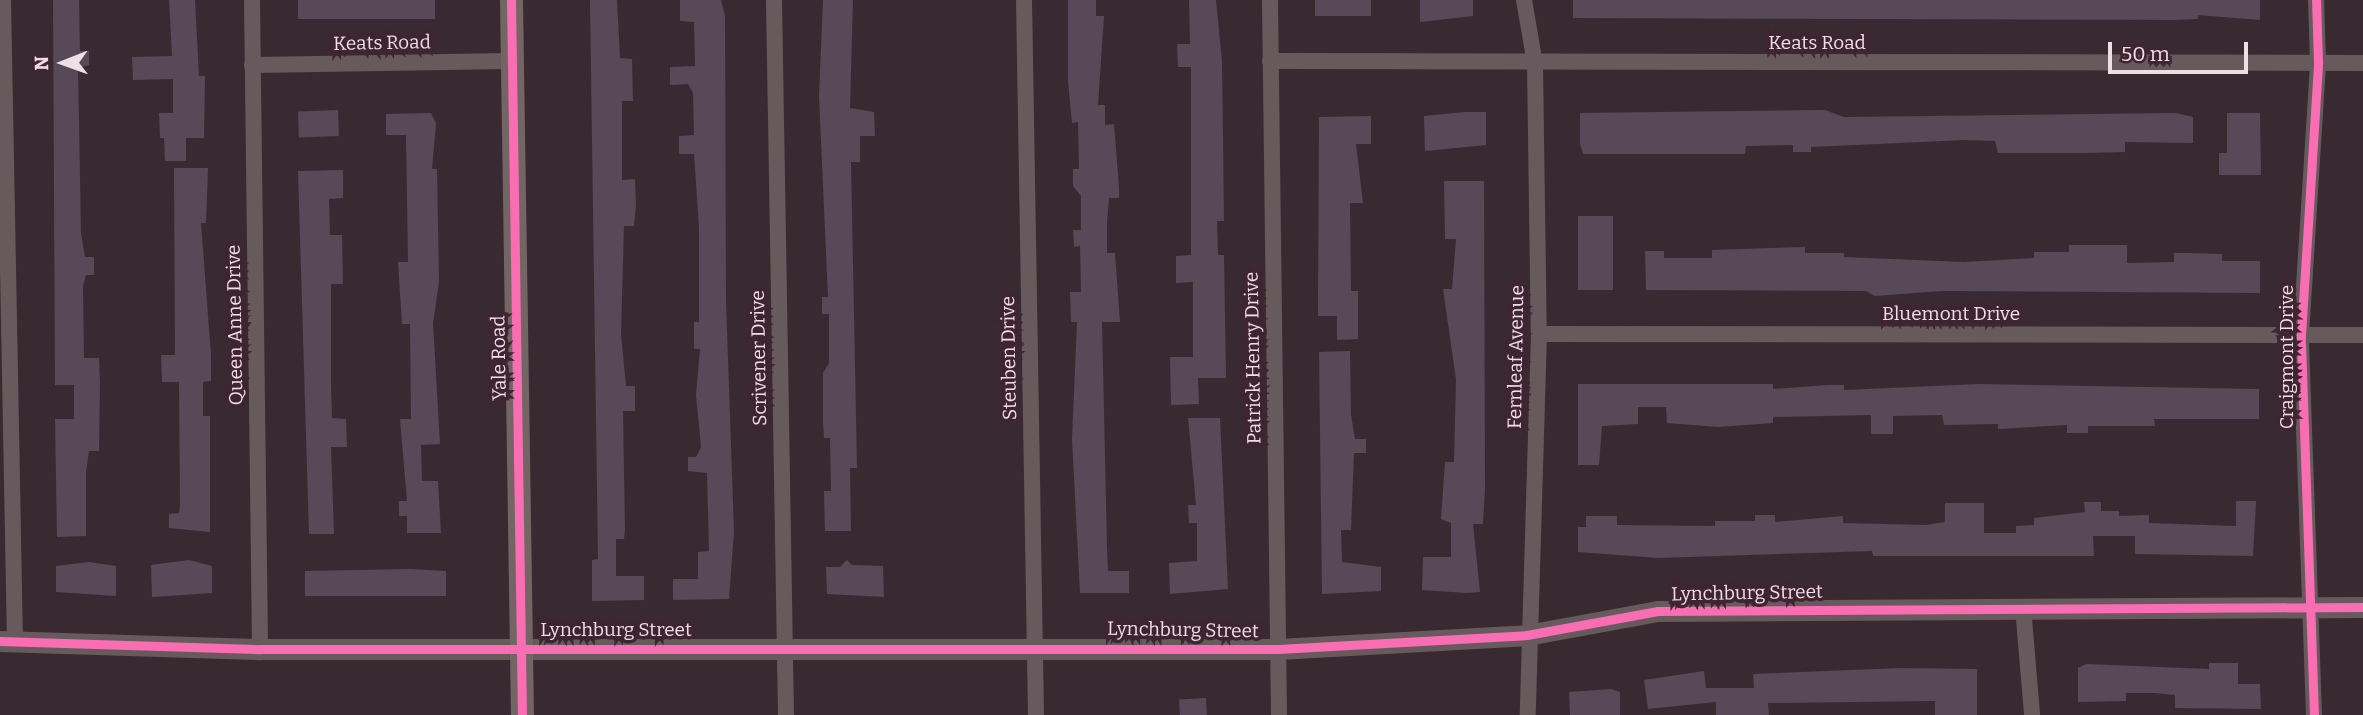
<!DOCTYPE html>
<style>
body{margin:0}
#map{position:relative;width:2363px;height:715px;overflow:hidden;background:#392a32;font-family:Bitter,serif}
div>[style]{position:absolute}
.building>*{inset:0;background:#574957;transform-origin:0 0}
.minor>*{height:16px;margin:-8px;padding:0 8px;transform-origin:8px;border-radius:8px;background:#675a5c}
.tertiary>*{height:21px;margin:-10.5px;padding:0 10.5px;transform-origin:10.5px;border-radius:10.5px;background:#675a5c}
.secondary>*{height:23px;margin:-11.5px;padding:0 11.5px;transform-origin:11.5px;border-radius:11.5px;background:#746565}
.cycleway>*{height:9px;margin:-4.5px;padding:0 4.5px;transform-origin:4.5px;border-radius:4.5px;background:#f96db3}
span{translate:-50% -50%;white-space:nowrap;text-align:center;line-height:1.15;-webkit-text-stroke:7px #3f2432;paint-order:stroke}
.street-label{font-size:19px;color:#f0dee6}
.north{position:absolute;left:28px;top:28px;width:70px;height:70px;-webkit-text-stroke:5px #3f2432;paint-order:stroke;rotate:269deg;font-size:19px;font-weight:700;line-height:28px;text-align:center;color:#f0dee6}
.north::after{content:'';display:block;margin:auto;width:24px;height:32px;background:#f0dee6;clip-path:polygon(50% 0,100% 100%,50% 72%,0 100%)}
.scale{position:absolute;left:2108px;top:42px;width:140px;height:32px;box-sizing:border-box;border:4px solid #f0dee6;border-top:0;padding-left:9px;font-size:21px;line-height:24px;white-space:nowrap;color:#f0dee6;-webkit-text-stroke:5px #3f2432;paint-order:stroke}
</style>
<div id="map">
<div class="building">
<i style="clip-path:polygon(53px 0,79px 0,80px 51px,89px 51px,89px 65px,78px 68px,81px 233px,85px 257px,94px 257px,94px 275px,86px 275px,83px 286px,84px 358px,99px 358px,100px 383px,99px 451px,89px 451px,86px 472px,86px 536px,57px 537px,55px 419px,74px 419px,74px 385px,55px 385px)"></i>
<i style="clip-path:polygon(169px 0,195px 0,199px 76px,205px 76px,204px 138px,186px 138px,186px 161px,165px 161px,164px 138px,160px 138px,159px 113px,173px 113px,173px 79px,133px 80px,132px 57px,172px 56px)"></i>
<i style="left:298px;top:0;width:137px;height:19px"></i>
<i style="clip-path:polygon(590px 0,617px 0,620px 58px,632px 59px,633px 101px,622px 101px,622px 180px,635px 179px,636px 205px,634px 226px,624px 226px,621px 334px,626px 386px,635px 386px,635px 411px,623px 411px,625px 530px,624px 539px,616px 539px,616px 576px,644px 576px,644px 600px,592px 601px,592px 560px,598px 559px)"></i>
<i style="clip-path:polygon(680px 0,721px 0,725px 16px,726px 301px,734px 532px,729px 599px,673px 600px,673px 579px,698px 579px,698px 552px,709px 551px,707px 473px,688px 471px,688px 457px,696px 457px,701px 447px,696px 395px,700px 349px,694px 349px,694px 322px,699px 322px,699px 228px,694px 154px,679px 154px,679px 136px,694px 135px,693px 93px,688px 84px,670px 85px,670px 67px,695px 66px,694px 22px,680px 21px)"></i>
<i style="clip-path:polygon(823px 0,853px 0,850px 108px,874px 112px,875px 136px,860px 136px,860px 162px,851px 162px,857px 468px,850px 468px,851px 531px,825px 531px,824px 491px,831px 491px,830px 438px,824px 438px,823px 421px,823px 373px,829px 363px,829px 314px,822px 314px,822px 297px,828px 297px,819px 96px)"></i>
<i style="clip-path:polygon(1068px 0,1096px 0,1096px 16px,1104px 16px,1098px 105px,1105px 105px,1105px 125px,1114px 124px,1119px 188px,1119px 198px,1109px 198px,1107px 222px,1107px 253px,1115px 253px,1120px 322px,1102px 322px,1107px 548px,1108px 571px,1129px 571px,1129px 593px,1080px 593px,1072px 439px,1077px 322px,1071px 322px,1070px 292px,1081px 292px,1080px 246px,1074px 247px,1073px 230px,1081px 230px,1081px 196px,1073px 186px,1073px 169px,1079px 169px,1078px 122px,1072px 123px,1068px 81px)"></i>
<i style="clip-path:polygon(1189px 0,1216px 0,1222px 61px,1224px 221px,1217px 221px,1218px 255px,1224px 255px,1226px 378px,1198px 378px,1199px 404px,1171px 405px,1170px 357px,1193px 357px,1193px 282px,1176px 283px,1176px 256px,1191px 255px,1191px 67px,1178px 67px,1177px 44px,1190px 44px)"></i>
<i style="left:1315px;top:0;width:56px;height:16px"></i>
<i style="clip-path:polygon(1420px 0,1473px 0,1473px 16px,1420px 22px)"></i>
<i style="clip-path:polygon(1573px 0,2260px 0,2260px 20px,2198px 15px,2198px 19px,2174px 20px,1573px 18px)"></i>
<i style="left:338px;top:110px;width:26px;height:40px;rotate:88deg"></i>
<i style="clip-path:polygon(1825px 110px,1844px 117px,2176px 113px,2193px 117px,2193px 143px,2125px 142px,2125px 152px,2085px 153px,1998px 153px,1995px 141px,1965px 140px,1811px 147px,1811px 152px,1793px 152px,1793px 145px,1746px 146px,1745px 154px,1583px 154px,1580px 144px,1580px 113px)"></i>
<i style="clip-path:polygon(1465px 112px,1486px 112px,1486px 145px,1425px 151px,1424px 116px)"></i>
<i style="clip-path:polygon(431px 113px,436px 123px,432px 169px,437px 169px,439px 282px,433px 323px,440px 444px,421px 445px,422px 481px,438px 481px,441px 533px,407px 533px,407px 516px,399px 516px,399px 501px,407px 501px,400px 419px,411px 419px,410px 324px,402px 324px,398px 262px,408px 262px,406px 135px,386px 135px,386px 114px)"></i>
<i style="clip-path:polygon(2227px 113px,2260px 113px,2261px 175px,2219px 175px,2219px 153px,2227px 153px)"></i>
<i style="clip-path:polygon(1371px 116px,1371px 144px,1356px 144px,1363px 203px,1350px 203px,1351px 291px,1358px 291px,1358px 339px,1337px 340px,1337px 316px,1318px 316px,1319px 117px)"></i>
<i style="clip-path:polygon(174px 168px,208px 168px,206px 223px,201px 223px,211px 355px,211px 381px,203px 382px,203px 416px,210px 416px,210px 532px,169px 528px,169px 514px,179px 513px,180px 506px,179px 382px,162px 382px,161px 355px,175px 355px)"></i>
<i style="clip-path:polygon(343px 170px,343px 198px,329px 199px,330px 235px,342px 235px,343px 284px,331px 284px,331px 384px,332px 418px,346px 419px,347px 447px,331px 447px,334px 534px,309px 534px,298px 171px)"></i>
<i style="clip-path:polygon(1444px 181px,1484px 181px,1485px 489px,1483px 524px,1473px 524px,1480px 592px,1467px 593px,1422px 590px,1423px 557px,1451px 557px,1451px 523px,1441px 519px,1445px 462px,1454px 462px,1456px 379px,1443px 289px,1452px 289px,1456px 239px,1445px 239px)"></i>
<i style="left:1578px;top:216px;width:35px;height:74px"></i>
<i style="clip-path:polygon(2069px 245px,2127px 245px,2127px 263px,2174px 262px,2174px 253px,2190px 253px,2222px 254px,2222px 261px,2260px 261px,2260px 293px,1942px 291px,1875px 296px,1866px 291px,1646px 290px,1645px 251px,1664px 251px,1664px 258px,1712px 258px,1712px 250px,1805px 247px,1805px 253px,1844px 253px,1844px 257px,1964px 262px,2034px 258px,2034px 252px,2069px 252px)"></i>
<i style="clip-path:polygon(1350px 351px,1351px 415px,1355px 439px,1366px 439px,1366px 453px,1354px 453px,1351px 530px,1341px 530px,1342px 562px,1381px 567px,1381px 591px,1322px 594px,1319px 352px)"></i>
<i style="clip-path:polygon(1578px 384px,1773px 384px,1773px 389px,1828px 385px,1844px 385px,1844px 390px,1979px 384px,2259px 389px,2259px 419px,2154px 419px,2155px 426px,2088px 426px,2088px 433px,2067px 433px,2067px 425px,1998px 429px,1998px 424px,1944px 425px,1942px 415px,1893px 416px,1893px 434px,1871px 434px,1871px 415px,1773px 417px,1773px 423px,1718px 427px,1667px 423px,1666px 407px,1638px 407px,1638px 424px,1602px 426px,1599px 465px,1578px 465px)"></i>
<i style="clip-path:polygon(1188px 418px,1220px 418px,1228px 589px,1170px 594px,1169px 563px,1197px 561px,1197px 523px,1189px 523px,1188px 505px,1196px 505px)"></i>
<i style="clip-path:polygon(2236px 501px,2256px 501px,2253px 556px,2135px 554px,2135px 536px,2093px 536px,2094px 556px,1873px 556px,1872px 551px,1658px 558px,1578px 552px,1578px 527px,1586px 527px,1586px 516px,1617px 516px,1617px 525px,1715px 526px,1715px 521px,1755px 521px,1755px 515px,1775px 515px,1775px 522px,1843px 516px,1843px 523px,1926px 525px,1945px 522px,1945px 503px,1984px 503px,1984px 533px,2016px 533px,2016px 526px,2034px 525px,2034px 518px,2085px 512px,2084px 502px,2101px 502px,2101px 511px,2119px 511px,2119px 516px,2149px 515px,2149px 523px,2236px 526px)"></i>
<i style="clip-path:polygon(189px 560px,212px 566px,212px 593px,152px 597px,151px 565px)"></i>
<i style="clip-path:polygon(847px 560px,852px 565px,883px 566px,884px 597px,827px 594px,826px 567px,840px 567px)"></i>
<i style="clip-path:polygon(89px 562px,116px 566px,116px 596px,56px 592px,56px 566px)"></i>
<i style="clip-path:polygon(410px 569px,446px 571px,446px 596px,305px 596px,305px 571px)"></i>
<i style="clip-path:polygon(2209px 663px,2238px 663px,2238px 684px,2260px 684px,2261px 709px,2175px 708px,2175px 695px,2155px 693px,2126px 693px,2126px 701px,2078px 702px,2078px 668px,2086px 664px,2209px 669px)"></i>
<i style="clip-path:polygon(1900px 668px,1977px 669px,1977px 715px,1935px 715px,1935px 701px,1768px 703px,1769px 715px,1716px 715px,1716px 702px,1648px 709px,1644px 680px,1704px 671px,1706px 688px,1754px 688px,1753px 674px)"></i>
<i style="clip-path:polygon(1611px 689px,1620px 692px,1620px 715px,1570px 715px,1569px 692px)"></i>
<i style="left:1206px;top:698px;width:17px;height:27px;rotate:87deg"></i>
</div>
<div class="minor">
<i style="left:3px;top:0;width:641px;rotate:88.93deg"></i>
<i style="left:252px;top:0;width:649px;rotate:89.29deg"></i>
<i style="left:774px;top:0;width:715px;rotate:89.04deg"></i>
<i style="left:1024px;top:0;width:715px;rotate:89.04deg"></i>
<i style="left:1270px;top:0;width:715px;rotate:89.28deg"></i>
<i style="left:1524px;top:0;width:65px;rotate:80.2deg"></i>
<i style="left:1535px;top:64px;width:270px;rotate:89.2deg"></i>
<i style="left:1539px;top:334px;width:381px;rotate:91.7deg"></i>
<i style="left:1270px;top:61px;width:1093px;rotate:0.1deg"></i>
<i style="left:252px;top:65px;width:260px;rotate:-0.9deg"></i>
<i style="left:1539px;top:334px;width:824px;rotate:0.07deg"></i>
<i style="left:2023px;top:607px;width:108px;rotate:85.2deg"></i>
<i style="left:2314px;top:715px;width:380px;rotate:-92deg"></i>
<i style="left:2301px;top:335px;width:274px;rotate:-86.4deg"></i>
<i style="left:2318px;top:62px;width:62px;rotate:-91.8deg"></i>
</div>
<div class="tertiary">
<i style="left:0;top:641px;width:260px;rotate:1.8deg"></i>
<i style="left:260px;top:649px;width:1018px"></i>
<i style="left:1278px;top:649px;width:249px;rotate:-3.2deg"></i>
<i style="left:1527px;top:635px;width:133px;rotate:-10.4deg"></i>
<i style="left:1658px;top:611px;width:705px;rotate:-0.33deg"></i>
</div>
<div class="secondary">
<i style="left:511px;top:0;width:715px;rotate:89.12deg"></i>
</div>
<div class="cycleway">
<i style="left:511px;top:0;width:715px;rotate:89.12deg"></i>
<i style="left:0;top:641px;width:260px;rotate:1.8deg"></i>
<i style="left:260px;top:649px;width:1018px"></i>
<i style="left:1278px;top:649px;width:249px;rotate:-3.2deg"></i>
<i style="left:1527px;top:635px;width:133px;rotate:-10.4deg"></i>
<i style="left:1658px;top:611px;width:705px;rotate:-0.33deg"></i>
<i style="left:2314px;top:715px;width:380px;rotate:-92deg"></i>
<i style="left:2301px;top:335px;width:274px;rotate:-86.4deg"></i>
<i style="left:2318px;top:62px;width:62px;rotate:-91.8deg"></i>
</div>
<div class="street-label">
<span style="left:382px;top:43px;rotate:-1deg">Keats Road</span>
<span style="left:1817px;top:43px">Keats Road</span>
<span style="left:1951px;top:314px">Bluemont Drive</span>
<span style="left:235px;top:325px;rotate:-91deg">Queen Anne Drive</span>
<span style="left:1516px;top:357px;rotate:-89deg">Fernleaf Avenue</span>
<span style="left:2287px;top:357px;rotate:-90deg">Craigmont Drive</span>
<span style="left:499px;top:358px;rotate:-91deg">Yale Road</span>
<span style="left:759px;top:358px;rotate:-91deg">Scrivener Drive</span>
<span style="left:1009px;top:358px;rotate:-91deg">Steuben Drive</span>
<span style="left:1253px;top:358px;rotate:-91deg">Patrick Henry Drive</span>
<span style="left:1747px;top:593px;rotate:-1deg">Lynchburg Street</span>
<span style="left:616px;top:630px">Lynchburg Street</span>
<span style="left:1183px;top:630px;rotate:1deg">Lynchburg Street</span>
</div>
<div class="north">N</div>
<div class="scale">50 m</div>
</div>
